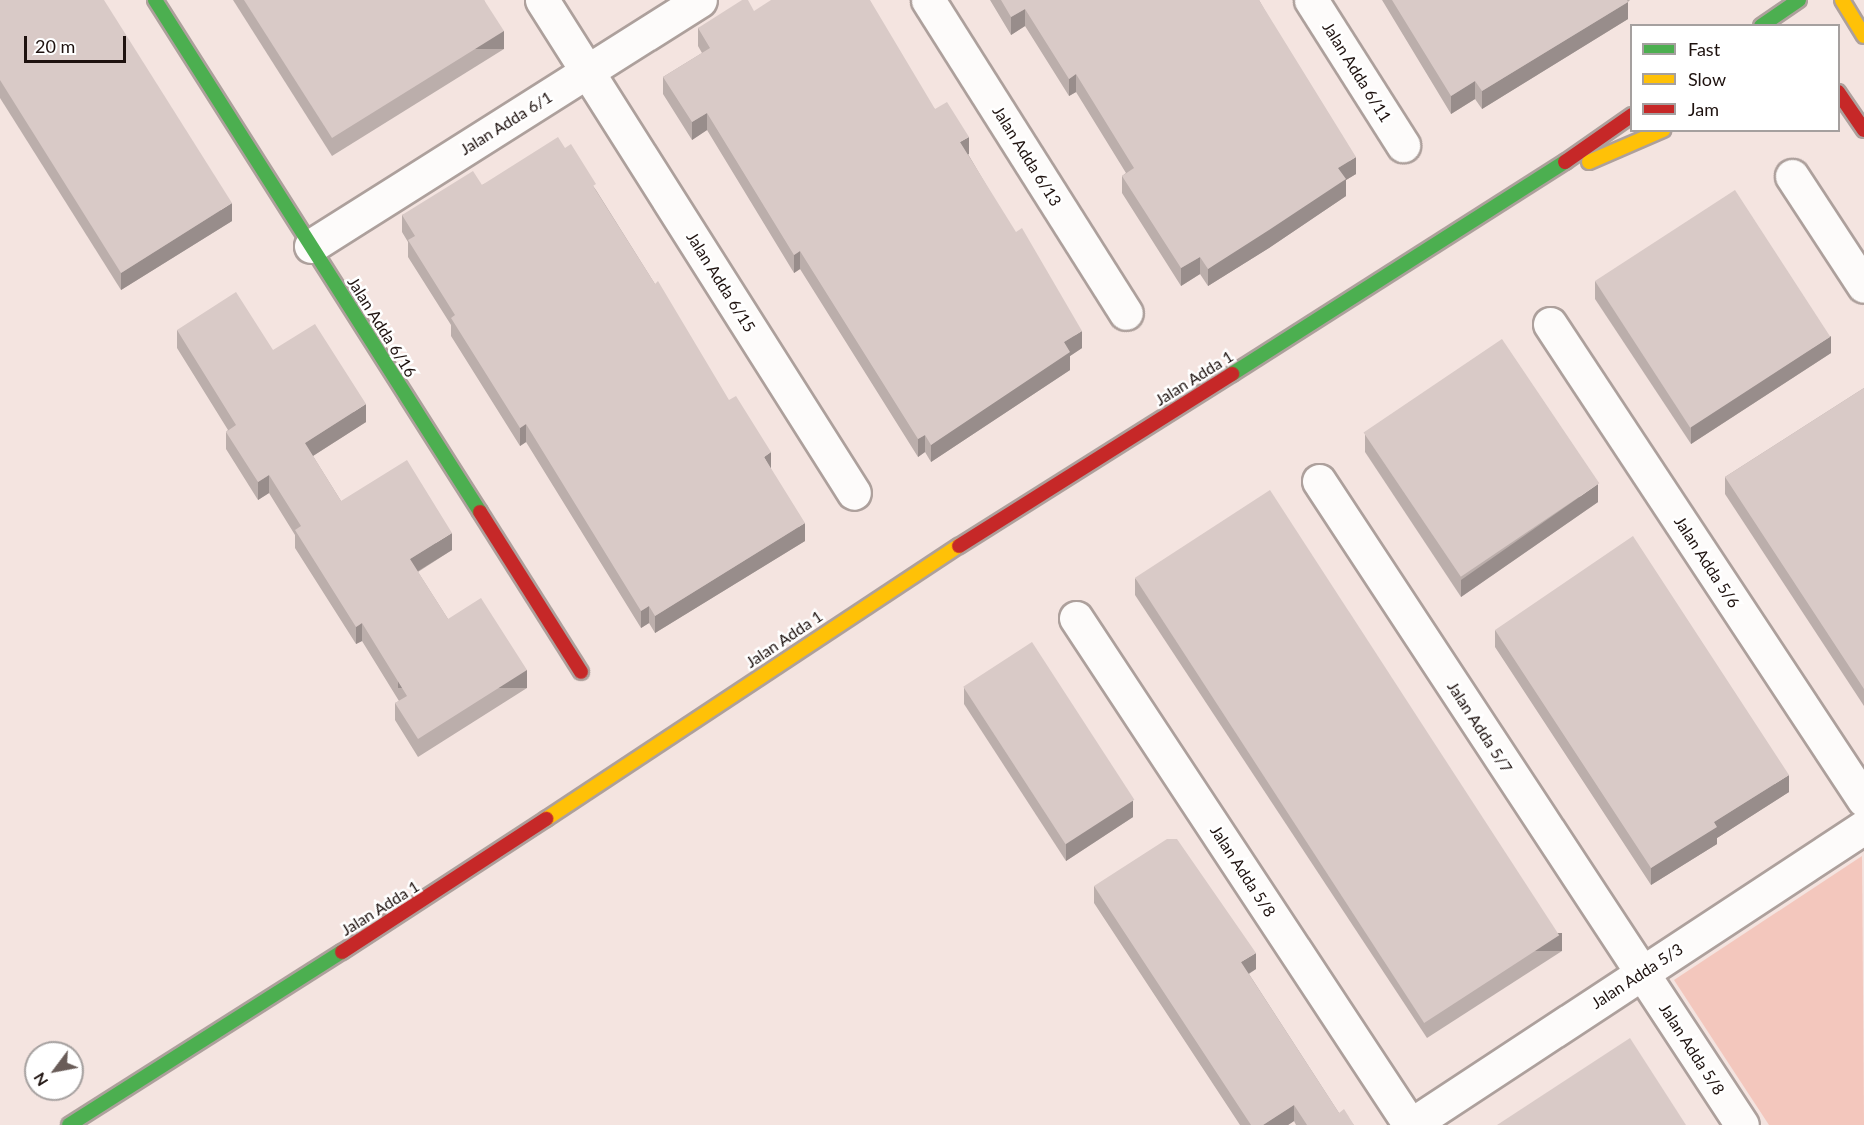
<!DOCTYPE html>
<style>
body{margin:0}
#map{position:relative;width:1864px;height:1125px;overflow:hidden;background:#f4e4e0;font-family:Lato,sans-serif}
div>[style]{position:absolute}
.green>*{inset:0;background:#f3c7bd}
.roads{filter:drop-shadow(2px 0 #ada09c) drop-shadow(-2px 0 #ada09c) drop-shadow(0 2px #ada09c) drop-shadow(0 -2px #ada09c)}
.street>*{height:33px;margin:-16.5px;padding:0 16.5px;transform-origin:16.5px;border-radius:16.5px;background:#fdfbfa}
.fast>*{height:14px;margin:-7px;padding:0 7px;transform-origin:7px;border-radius:7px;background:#4caf50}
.slow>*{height:14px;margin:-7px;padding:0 7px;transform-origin:7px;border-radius:7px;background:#ffc107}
.jam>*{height:14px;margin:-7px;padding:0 7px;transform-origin:7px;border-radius:7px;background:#c62828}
.wall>*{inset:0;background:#bbaeab}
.shaded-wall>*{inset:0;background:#988d8b;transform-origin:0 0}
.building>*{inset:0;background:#d9cac7;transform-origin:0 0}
span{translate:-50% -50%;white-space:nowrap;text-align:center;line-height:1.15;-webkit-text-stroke:5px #fff;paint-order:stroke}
.street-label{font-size:16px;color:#1e120f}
.legend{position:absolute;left:1630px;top:24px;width:210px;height:108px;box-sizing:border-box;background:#fff;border:2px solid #a5a09f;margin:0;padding:8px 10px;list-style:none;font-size:18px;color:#1e120f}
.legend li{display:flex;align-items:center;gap:12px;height:30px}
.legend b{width:30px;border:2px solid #a5a09f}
.north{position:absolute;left:24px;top:1041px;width:60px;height:60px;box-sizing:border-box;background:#fff;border:2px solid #a5a09f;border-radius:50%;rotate:238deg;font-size:16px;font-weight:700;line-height:24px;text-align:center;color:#1e120f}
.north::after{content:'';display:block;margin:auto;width:21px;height:27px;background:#695c58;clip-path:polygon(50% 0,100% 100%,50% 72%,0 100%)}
.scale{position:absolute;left:24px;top:36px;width:102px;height:27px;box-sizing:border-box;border:3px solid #1e120f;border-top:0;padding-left:8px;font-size:18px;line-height:21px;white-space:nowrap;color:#1e120f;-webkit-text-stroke:4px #fff;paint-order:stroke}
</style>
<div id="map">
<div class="green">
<i style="clip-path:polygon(1862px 856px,1864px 1125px,1769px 1125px,1674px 980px)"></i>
</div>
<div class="roads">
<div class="street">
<i style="left:542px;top:0;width:583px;rotate:57.67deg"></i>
<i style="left:928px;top:0;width:370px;rotate:57.7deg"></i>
<i style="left:1311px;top:0;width:172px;rotate:57.6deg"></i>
<i style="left:1792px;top:176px;width:131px;rotate:56.8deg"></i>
<i style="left:311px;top:246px;width:460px;rotate:-32.3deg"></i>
<i style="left:1550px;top:324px;width:570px;rotate:56.59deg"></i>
<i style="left:1319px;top:481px;width:770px;rotate:56.7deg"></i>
<i style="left:1076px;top:618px;width:607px;rotate:56.62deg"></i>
<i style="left:1411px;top:1125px;width:542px;rotate:-33.34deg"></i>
</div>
<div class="fast">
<i style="left:155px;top:0;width:606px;rotate:57.59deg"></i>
<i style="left:1761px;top:26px;width:46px;rotate:-34.4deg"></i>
<i style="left:1232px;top:374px;width:395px;rotate:-32.5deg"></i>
<i style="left:69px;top:1125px;width:323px;rotate:-32.4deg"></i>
</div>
<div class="slow">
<i style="left:1842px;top:0;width:42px;rotate:58.6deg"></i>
<i style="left:1589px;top:162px;width:81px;rotate:-23.4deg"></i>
<i style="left:546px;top:819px;width:495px;rotate:-33.5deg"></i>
</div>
<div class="jam">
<i style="left:1838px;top:92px;width:46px;rotate:55.6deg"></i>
<i style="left:1565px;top:162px;width:82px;rotate:-35deg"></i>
<i style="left:480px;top:512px;width:189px;rotate:57.7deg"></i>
<i style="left:959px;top:546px;width:323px;rotate:-32.2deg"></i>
<i style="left:342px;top:952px;width:244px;rotate:-33.1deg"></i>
</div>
</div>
<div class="wall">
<i style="clip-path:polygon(0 0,232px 221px,121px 290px,0 98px)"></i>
<i style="clip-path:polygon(233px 0,484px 0,504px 49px,332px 156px)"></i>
<i style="clip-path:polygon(990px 0,1259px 0,1356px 174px,1346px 180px,1346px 196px,1269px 248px,1208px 286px,1200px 274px,1181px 286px,1122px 193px,1122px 176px,1126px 173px,1076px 92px,1069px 96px,1025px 26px,1011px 35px)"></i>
<i style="clip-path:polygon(1382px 0,1630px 0,1628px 2px,1628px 19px,1482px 109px,1475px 99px,1451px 114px)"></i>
<i style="clip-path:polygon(754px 11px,935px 109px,969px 154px,968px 154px,1082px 348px,1070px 356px,1070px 370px,931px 462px,925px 452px,918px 457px,800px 269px,794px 273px,707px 130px,692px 140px,663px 94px,663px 77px,702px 53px,698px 46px,698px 28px)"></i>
<i style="clip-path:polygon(565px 148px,596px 190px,771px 469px,805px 541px,655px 633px,649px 623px,641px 628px,526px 442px,520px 446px,451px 336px,451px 325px,408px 257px,408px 242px,402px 232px,402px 215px,482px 185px)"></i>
<i style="clip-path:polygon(1595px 281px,1831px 353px,1691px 444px,1595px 299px)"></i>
<i style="clip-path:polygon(177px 330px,273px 350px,366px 422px,313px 456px,341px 501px,452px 550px,418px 572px,448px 619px,527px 688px,418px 757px,395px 720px,395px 703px,399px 701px,362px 641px,356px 644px,295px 548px,295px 535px,269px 493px,258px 500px,226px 449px,226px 432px,228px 430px,177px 348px)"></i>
<i style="clip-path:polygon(1864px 388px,1864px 706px,1725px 494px,1725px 477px)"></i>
<i style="clip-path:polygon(1365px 434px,1598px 502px,1461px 597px,1365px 452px)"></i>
<i style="clip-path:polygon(1135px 578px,1562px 951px,1427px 1038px,1135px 595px)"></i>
<i style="clip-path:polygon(1495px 630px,1789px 792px,1717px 838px,1717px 844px,1651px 885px,1495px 647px)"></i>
<i style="clip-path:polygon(964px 687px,1133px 817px,1066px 861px,964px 704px)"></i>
<i style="clip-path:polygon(1094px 886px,1256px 969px,1249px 974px,1339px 1113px,1354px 1125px,1296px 1125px,1294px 1121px,1288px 1125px,1240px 1125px,1094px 903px)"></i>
</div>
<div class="shaded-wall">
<i style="clip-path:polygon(1628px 2px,1628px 19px,1482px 109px,1482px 91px)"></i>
<i style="clip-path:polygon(1025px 9px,1025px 26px,1011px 35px,1011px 17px)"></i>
<i style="left:504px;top:31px;width:18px;height:203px;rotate:90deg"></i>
<i style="clip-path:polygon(1076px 74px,1076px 92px,1069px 96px,1069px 79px)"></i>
<i style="clip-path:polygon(1475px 81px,1475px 99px,1451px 114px,1451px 96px)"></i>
<i style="clip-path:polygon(707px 113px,707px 130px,692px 140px,692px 122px)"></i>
<i style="clip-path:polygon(969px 137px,969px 154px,960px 159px,960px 142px)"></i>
<i style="clip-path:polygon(1356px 157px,1356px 174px,1346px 180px,1346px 196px,1269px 248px,1208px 286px,1208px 269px,1338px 168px)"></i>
<i style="clip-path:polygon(232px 203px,232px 221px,121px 290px,121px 273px)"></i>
<i style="clip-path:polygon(800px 251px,800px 269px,794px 273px,794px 255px)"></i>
<i style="clip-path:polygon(1200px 257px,1200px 274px,1181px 286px,1181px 268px)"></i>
<i style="clip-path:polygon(1082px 331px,1082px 348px,1070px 356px,1070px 370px,931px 462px,931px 445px,1064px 342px)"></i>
<i style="clip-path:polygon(1831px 336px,1831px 353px,1691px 444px,1691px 426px)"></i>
<i style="clip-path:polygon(366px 404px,366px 422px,305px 461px,305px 443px)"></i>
<i style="clip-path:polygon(526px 424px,526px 442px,520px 446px,520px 428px)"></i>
<i style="clip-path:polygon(925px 435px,925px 452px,918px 457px,918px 439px)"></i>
<i style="clip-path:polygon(771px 452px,771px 470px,764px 457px)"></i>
<i style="clip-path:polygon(269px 475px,269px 493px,258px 500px,258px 482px)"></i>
<i style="clip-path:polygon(1598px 484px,1598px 502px,1461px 597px,1461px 580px)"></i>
<i style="clip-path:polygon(805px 523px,805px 541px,655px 633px,655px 616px)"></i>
<i style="clip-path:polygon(452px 533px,452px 550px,410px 576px,410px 559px)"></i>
<i style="clip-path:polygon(649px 606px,649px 623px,641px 628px,641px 611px)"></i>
<i style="clip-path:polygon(362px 623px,362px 641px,356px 644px,356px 627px)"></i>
<i style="left:527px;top:670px;width:18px;height:129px;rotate:90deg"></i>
<i style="clip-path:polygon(1789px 775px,1789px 792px,1717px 838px,1717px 844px,1651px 885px,1651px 868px,1714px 822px)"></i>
<i style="clip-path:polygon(1133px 800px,1133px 817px,1066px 861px,1066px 843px)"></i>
<i style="left:1562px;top:933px;width:18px;height:161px;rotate:90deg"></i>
<i style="clip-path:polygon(1256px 953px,1256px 969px,1241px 978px,1241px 962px)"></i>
<i style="clip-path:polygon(1294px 1105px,1294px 1121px,1288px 1125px,1263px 1125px)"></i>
</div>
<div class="building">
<i style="clip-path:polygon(0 0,104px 0,232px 203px,121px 273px,0 80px)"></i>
<i style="clip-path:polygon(244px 0,484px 0,504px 31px,332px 138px)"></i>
<i style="clip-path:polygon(742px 0,748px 0,754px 11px,771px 0,870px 0,935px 109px,947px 102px,969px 137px,960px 142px,1016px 232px,1022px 228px,1082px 331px,1064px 342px,1070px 352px,931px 445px,925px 435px,918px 439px,800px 251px,794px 255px,707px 113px,692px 122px,663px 77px,710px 48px,698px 28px)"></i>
<i style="clip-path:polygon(1001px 0,1259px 0,1356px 157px,1338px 168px,1346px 179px,1269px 230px,1208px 269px,1200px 257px,1181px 268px,1122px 176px,1134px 168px,1076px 74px,1069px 79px,1025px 9px,1011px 17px)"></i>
<i style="clip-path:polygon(1392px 0,1627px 0,1628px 2px,1482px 91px,1475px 81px,1451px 96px)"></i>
<i style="clip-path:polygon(558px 137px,565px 148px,571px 144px,596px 184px,593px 186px,655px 284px,658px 281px,729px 400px,736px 396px,771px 452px,764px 457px,805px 523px,655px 616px,649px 606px,641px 611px,526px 424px,520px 428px,451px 318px,455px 315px,408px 240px,415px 236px,402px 215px,473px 171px,482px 185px)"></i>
<i style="left:1735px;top:190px;width:175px;height:167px;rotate:57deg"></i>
<i style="clip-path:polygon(236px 292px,273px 350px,315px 324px,366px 404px,305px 443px,341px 501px,407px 460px,452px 533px,410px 559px,448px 619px,481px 598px,527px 670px,418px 739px,395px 703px,407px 696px,362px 623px,356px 627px,295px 530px,301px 526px,269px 475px,258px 482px,226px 432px,236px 425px,177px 330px)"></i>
<i style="left:1502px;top:339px;width:174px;height:167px;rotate:56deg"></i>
<i style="clip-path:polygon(1864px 388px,1864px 689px,1725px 477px)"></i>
<i style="left:1270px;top:490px;width:531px;height:161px;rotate:57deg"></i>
<i style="clip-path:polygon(1633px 536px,1789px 775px,1714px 822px,1717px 827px,1651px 868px,1495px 630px)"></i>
<i style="left:1032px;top:642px;width:188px;height:82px;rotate:57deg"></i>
<i style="clip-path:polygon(1167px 839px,1177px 839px,1256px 953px,1241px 962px,1339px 1113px,1344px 1109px,1354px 1125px,1307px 1125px,1294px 1105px,1263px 1125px,1251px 1125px,1094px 886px)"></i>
<i style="clip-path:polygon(1630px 1038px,1686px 1125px,1497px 1125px)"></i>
</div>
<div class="street-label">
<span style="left:1357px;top:72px;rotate:58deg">Jalan Adda 6/11</span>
<span style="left:506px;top:123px;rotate:-32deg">Jalan Adda 6/1</span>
<span style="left:1027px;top:156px;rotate:58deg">Jalan Adda 6/13</span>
<span style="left:721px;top:282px;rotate:58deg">Jalan Adda 6/15</span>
<span style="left:382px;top:327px;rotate:58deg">Jalan Adda 6/16</span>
<span style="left:1194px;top:378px;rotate:-32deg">Jalan Adda 1</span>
<span style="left:1707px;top:562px;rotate:57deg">Jalan Adda 5/6</span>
<span style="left:784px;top:639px;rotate:-34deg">Jalan Adda 1</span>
<span style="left:1480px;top:727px;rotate:57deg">Jalan Adda 5/7</span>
<span style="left:1243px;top:871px;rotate:57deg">Jalan Adda 5/8</span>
<span style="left:380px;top:908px;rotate:-32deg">Jalan Adda 1</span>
<span style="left:1637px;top:976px;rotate:-33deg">Jalan Adda 5/3</span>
<span style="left:1692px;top:1049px;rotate:57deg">Jalan Adda 5/8</span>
</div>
<ul class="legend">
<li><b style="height:8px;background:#4caf50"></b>Fast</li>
<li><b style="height:8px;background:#ffc107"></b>Slow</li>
<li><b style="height:8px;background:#c62828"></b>Jam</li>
</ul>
<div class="north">N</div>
<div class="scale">20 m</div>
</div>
